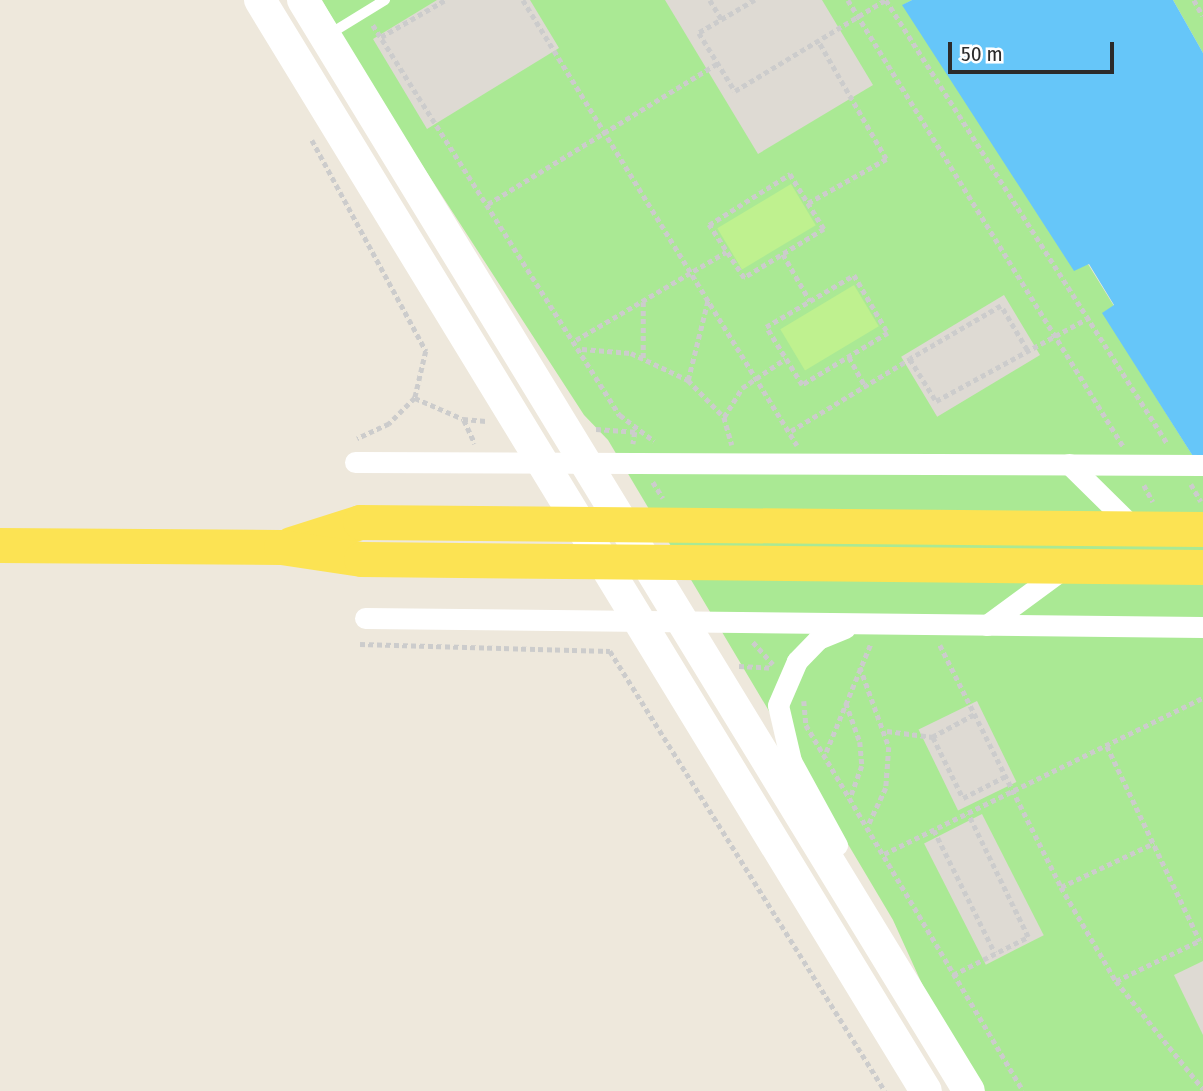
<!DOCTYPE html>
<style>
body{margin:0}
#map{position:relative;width:1203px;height:1091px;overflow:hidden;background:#eee8dc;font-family:"Fira Sans Condensed",sans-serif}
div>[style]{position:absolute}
.green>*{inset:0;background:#aae994}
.pitch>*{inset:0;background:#bff18f;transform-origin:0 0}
.plaza>*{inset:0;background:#dedad3;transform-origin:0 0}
.water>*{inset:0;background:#66c6f9}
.path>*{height:4.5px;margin-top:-2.25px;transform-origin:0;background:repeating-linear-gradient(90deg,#ccc 0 5px,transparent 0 8.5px)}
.service>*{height:10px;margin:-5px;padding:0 5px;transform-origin:5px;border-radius:5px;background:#fff}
.minor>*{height:21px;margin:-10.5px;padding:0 10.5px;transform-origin:10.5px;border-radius:10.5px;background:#fff}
.secondary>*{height:32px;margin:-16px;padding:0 16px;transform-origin:16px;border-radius:16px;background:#fff}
.primary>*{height:35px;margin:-17.5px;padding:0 17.5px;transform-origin:17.5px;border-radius:17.5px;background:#fce353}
span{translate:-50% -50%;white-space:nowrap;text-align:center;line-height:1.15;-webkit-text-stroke:5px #fff;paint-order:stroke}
.scale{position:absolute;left:948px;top:42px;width:166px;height:32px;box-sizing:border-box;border:4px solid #2b2b2b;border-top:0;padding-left:9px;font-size:21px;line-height:24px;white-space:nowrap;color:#2b2b2b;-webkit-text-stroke:5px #fff;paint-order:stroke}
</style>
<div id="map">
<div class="green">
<i style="clip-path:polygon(322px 0,912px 0,903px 5px,1074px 270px,1088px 264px,1114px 306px,1103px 313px,1203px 472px,1203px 1091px,982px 1091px,927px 995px,893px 920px,608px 440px,584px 415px,367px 80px)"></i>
<i style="clip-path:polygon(1173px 0,1203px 0,1203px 53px)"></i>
</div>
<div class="pitch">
<i style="left:791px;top:184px;width:48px;height:86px;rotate:59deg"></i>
<i style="left:854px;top:285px;width:48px;height:86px;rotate:59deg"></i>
</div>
<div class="plaza">
<i style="clip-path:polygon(437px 0,530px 0,559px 48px,427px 129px,373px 39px)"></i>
<i style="clip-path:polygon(665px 0,822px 0,873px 85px,758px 154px)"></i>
<i style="left:1004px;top:295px;width:70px;height:120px;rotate:59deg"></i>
<i style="left:977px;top:701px;width:90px;height:65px;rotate:64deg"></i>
<i style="left:982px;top:814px;width:136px;height:65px;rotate:63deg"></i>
<i style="clip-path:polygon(1203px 961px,1203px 1035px,1174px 975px)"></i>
</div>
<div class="water">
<i style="clip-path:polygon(912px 0,1173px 0,1203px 53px,1203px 472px,1102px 313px,1114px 305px,1089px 264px,1074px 271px,902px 5px)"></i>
</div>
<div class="path">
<i style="left:523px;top:0;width:523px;rotate:58.38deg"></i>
<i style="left:710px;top:0;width:23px;rotate:59deg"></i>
<i style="left:755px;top:0;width:65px;rotate:149.5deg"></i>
<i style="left:699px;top:33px;width:68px;rotate:58.2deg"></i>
<i style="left:735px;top:91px;width:175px;rotate:-31.2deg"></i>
<i style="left:848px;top:0;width:524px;rotate:58.34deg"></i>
<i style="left:886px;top:0;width:525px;rotate:57.61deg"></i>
<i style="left:1194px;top:0;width:18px;rotate:61deg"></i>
<i style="left:373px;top:25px;width:462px;rotate:57.7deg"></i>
<i style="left:620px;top:415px;width:43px;rotate:37.4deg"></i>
<i style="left:381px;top:37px;width:74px;rotate:-30deg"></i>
<i style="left:312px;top:140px;width:240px;rotate:61.6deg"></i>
<i style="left:426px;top:351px;width:48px;rotate:103.2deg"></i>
<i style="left:415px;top:398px;width:37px;rotate:135deg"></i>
<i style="left:389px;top:424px;width:35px;rotate:155deg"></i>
<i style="left:790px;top:174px;width:65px;rotate:58.3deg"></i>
<i style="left:824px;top:229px;width:94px;rotate:148.5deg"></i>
<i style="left:744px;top:278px;width:64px;rotate:-123.4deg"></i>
<i style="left:709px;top:225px;width:96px;rotate:-32.2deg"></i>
<i style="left:808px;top:203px;width:90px;rotate:-29.4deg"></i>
<i style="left:886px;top:159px;width:136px;rotate:-120deg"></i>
<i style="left:488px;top:204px;width:270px;rotate:-31.5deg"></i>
<i style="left:783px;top:254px;width:54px;rotate:60.1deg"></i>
<i style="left:854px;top:275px;width:67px;rotate:59.6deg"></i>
<i style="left:888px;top:333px;width:100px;rotate:148.8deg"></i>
<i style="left:802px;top:385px;width:68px;rotate:-121.8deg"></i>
<i style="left:766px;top:327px;width:102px;rotate:-30.6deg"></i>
<i style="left:576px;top:340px;width:174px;rotate:-30.4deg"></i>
<i style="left:582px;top:349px;width:49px;rotate:4.7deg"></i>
<i style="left:631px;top:353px;width:63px;rotate:25.3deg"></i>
<i style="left:688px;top:380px;width:52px;rotate:45.8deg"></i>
<i style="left:724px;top:417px;width:29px;rotate:74deg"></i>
<i style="left:1027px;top:350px;width:51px;rotate:-120.6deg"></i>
<i style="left:1001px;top:306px;width:105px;rotate:149.8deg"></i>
<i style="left:910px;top:359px;width:49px;rotate:58.2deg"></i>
<i style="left:936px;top:401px;width:178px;rotate:-28.6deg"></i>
<i style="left:849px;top:357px;width:33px;rotate:61deg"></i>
<i style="left:643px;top:358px;width:56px;rotate:-90deg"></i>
<i style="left:688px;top:380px;width:82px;rotate:-76deg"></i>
<i style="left:415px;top:398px;width:52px;rotate:23.6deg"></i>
<i style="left:463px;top:419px;width:23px;rotate:5deg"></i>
<i style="left:724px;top:417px;width:34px;rotate:-58deg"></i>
<i style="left:742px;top:388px;width:52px;rotate:-34deg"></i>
<i style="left:464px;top:420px;width:26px;rotate:65deg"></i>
<i style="left:596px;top:429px;width:39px;rotate:4deg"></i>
<i style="left:635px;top:432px;width:12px;rotate:99deg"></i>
<i style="left:791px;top:431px;width:139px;rotate:-31.2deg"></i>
<i style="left:653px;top:482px;width:19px;rotate:58deg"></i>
<i style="left:1191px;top:484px;width:20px;rotate:60deg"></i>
<i style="left:1144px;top:485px;width:19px;rotate:62deg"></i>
<i style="left:753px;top:642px;width:30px;rotate:48deg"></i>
<i style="left:360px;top:644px;width:250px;rotate:1.6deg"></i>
<i style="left:610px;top:651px;width:519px;rotate:57.99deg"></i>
<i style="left:940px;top:645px;width:271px;rotate:63.4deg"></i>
<i style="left:1061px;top:887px;width:109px;rotate:59.7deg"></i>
<i style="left:1116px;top:981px;width:139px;rotate:51.1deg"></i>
<i style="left:739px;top:666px;width:34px;rotate:3deg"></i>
<i style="left:860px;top:667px;width:85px;rotate:70.1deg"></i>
<i style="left:889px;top:747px;width:41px;rotate:94.2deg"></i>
<i style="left:886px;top:788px;width:42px;rotate:115.3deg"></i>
<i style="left:804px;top:701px;width:24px;rotate:85deg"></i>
<i style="left:806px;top:725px;width:425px;rotate:59.3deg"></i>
<i style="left:846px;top:703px;width:41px;rotate:70.3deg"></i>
<i style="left:860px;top:742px;width:24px;rotate:85deg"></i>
<i style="left:862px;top:766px;width:32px;rotate:110deg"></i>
<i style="left:974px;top:715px;width:47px;rotate:151.8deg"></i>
<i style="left:933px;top:737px;width:68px;rotate:63.8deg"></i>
<i style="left:963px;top:798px;width:46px;rotate:-27.1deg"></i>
<i style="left:887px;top:731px;width:46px;rotate:7.4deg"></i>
<i style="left:1107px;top:746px;width:216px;rotate:64.5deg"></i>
<i style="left:826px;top:752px;width:116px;rotate:-67.6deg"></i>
<i style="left:934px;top:830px;width:137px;rotate:63.6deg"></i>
<i style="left:884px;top:854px;width:355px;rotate:-26.1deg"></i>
<i style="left:1061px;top:887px;width:103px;rotate:-25.3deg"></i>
<i style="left:953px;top:975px;width:84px;rotate:-26.9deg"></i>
<i style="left:1028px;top:937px;width:137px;rotate:-116deg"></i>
<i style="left:1116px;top:981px;width:94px;rotate:-25.8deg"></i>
</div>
<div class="service">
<i style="left:328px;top:35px;width:67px;rotate:-31.6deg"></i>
</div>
<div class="minor">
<i style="left:355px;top:462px;width:848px;rotate:0.2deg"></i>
<i style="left:1069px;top:464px;width:91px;rotate:44.6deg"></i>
<i style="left:365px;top:618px;width:838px;rotate:0.62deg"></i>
<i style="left:987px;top:625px;width:99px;rotate:-36.4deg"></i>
<i style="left:837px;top:845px;width:96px;rotate:-118.7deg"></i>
<i style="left:791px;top:761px;width:57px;rotate:-103.1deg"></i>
<i style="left:778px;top:705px;width:48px;rotate:-66.6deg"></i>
<i style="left:797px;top:661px;width:30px;rotate:-46deg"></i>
<i style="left:818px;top:639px;width:29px;rotate:-22deg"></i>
</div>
<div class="secondary">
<i style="left:260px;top:0;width:1278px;rotate:58.6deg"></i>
<i style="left:303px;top:0;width:1278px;rotate:58.6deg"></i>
</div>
<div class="primary">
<i style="left:291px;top:544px;width:72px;rotate:-17.7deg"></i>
<i style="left:360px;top:522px;width:843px;rotate:0.48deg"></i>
<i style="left:0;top:545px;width:281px;rotate:0.4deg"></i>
<i style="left:281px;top:547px;width:81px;rotate:8.5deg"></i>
<i style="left:361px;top:559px;width:842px;rotate:0.54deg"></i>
</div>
<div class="scale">50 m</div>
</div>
